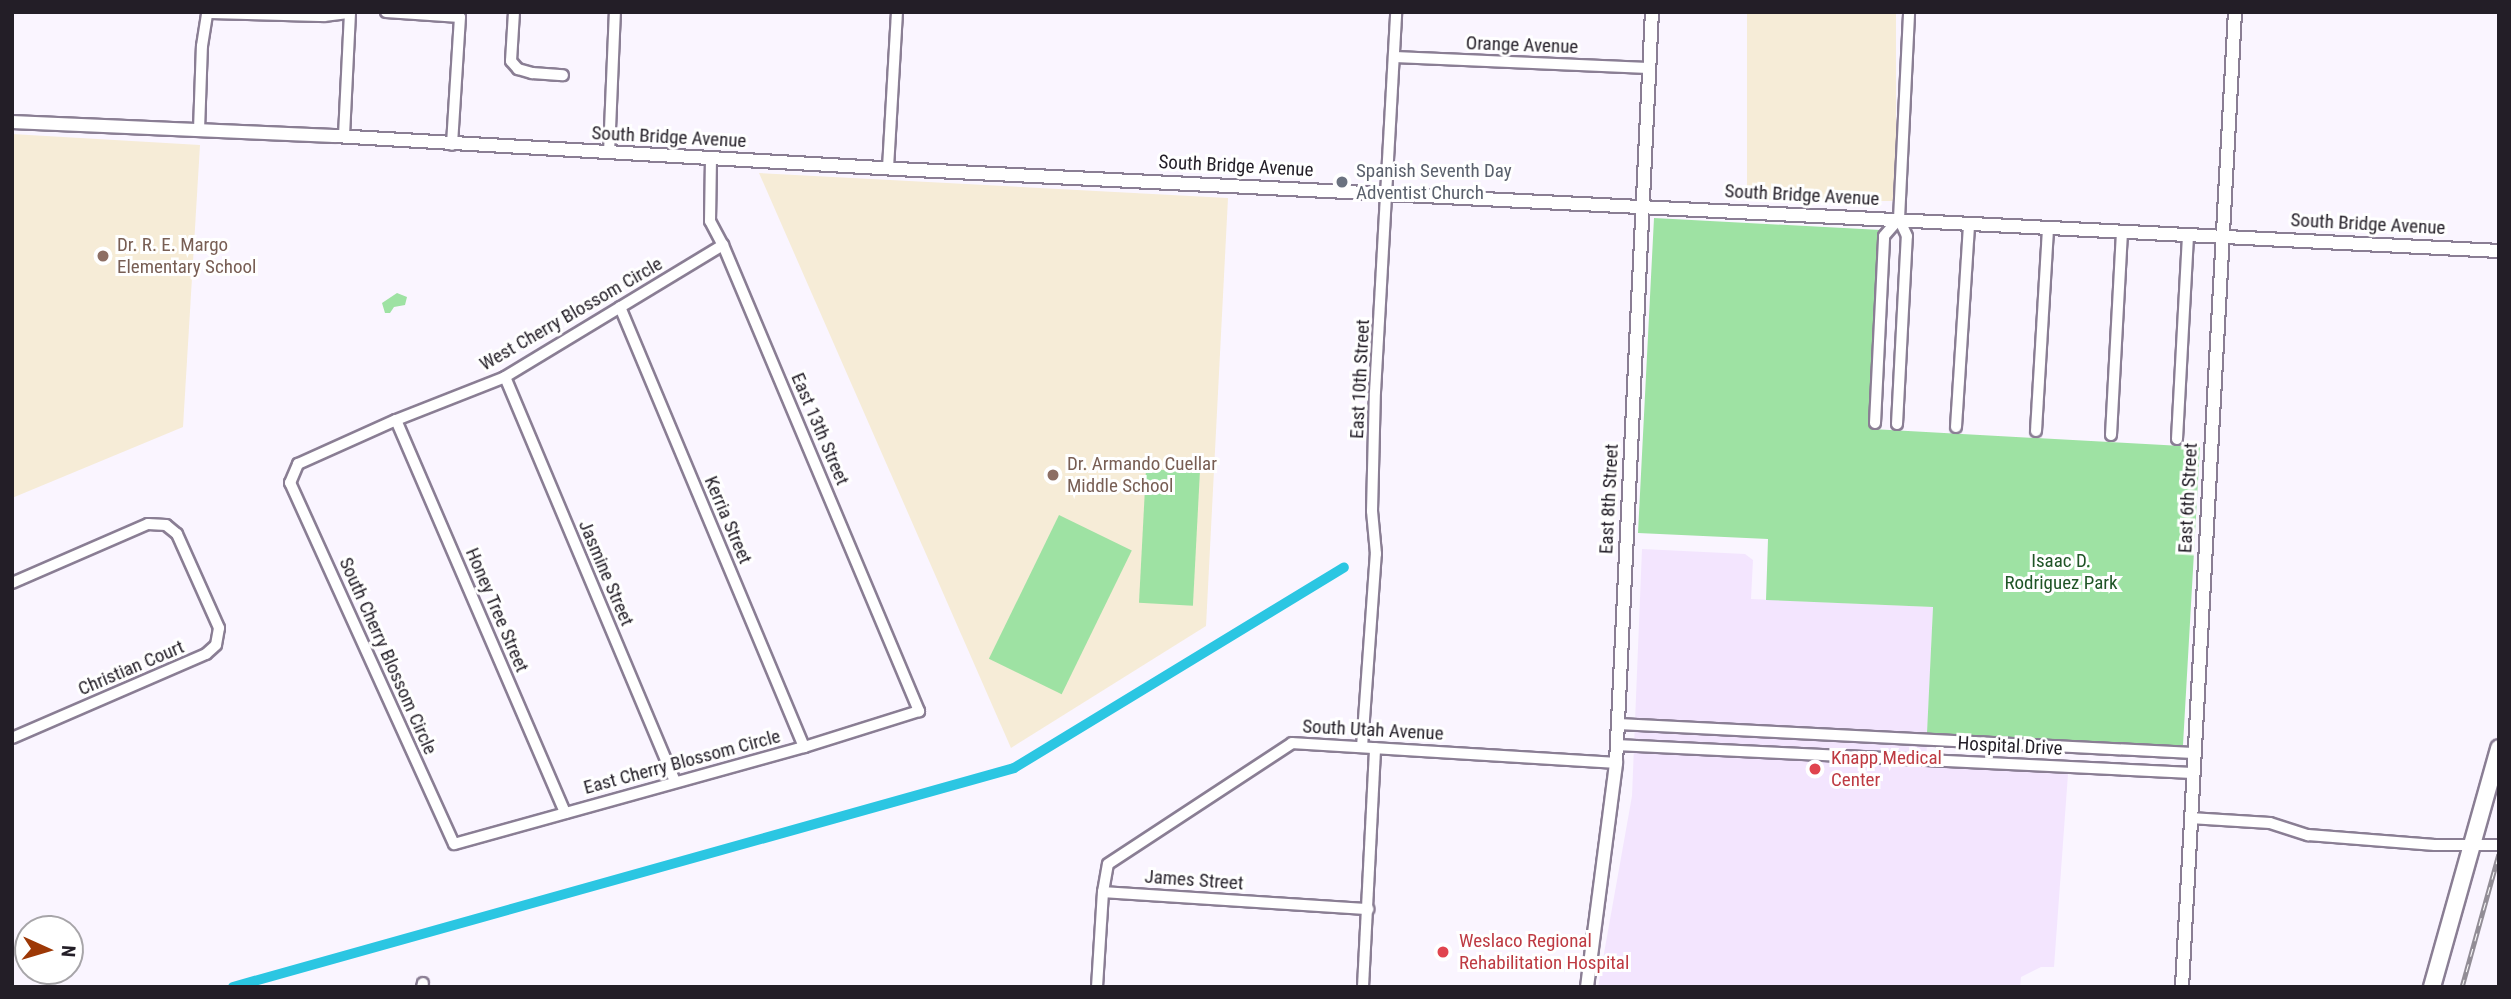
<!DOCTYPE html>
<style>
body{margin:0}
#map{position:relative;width:2511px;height:999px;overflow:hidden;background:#faf5ff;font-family:"Roboto Condensed",sans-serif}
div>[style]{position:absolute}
.built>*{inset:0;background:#f3e5fe}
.education>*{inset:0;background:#f6ecd7;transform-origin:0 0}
.green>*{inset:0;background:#9ee2a3;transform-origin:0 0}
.canal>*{height:10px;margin:-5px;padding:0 5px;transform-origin:5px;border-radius:5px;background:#2bc6e2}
.roads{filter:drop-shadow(2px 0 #8a7e94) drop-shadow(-2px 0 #8a7e94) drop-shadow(0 2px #8a7e94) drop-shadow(0 -2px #8a7e94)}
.minor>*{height:10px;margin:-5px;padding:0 5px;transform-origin:5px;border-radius:5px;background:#fff}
.tertiary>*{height:12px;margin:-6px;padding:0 6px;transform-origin:6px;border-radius:6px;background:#fff}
.primary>*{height:16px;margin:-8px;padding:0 8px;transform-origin:8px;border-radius:8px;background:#fff}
.rail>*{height:5px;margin-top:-2.5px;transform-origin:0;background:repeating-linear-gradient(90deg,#fff 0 8px,#928d96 0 16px);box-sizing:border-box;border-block:2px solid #928d96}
.dots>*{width:19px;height:19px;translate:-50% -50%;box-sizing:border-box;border:4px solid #fff;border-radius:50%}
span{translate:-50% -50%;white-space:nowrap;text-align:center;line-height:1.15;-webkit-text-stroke:6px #fff;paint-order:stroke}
.street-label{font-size:19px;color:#231e27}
.worship-label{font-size:19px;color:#5b616d}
.left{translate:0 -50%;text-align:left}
.education-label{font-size:19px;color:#785e54}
.park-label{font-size:19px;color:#205527}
.health-label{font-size:19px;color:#be3a42}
.frame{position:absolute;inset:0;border:14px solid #231e27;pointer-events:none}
.north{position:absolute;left:14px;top:915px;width:70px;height:70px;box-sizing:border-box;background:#fff;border:2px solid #a7a5a9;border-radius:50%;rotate:94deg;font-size:19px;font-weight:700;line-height:28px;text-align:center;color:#231e27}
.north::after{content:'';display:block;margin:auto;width:24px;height:32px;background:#9d3806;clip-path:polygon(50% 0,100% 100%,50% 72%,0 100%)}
</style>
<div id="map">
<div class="built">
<i style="clip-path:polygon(1642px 549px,1745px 554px,1753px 560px,1751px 599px,1933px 607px,1926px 765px,2068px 774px,2054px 967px,2041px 967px,2021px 977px,2020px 987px,1598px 987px,1632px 796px)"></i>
</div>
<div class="education">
<i style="left:1747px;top:12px;width:149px;height:189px"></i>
<i style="clip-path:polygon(12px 134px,200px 145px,183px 427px,12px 498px)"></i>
<i style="clip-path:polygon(759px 173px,1228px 198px,1206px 626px,1011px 748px)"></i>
</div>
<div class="green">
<i style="clip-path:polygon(1654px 218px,1881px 230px,1872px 429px,2200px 447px,2183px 745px,2176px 747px,1927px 733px,1933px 607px,1766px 600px,1768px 539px,1638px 533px)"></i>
<i style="clip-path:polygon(397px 293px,407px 297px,405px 305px,394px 307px,390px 313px,385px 313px,382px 303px)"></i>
<i style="left:1146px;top:469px;width:54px;height:134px;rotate:3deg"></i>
<i style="left:1059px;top:515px;width:81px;height:160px;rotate:26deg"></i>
</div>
<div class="canal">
<i style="left:233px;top:987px;width:811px;rotate:-15.66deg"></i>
<i style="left:1014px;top:768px;width:386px;rotate:-31.3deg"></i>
</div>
<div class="roads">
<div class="minor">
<i style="left:324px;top:12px;width:4px;rotate:90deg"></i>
<i style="left:324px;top:16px;width:26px;rotate:-7deg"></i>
<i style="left:350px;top:13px;width:124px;rotate:92.8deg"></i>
<i style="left:386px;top:12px;width:74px;rotate:3.9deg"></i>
<i style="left:460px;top:17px;width:128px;rotate:93.6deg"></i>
<i style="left:514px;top:12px;width:49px;rotate:93.5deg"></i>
<i style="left:511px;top:61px;width:11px;rotate:49deg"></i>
<i style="left:518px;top:69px;width:15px;rotate:16deg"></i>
<i style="left:532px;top:73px;width:31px;rotate:4deg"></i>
<i style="left:1394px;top:57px;width:255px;rotate:2.5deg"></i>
<i style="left:199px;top:130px;width:84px;rotate:-88deg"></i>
<i style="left:202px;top:46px;width:33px;rotate:-81deg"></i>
<i style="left:207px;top:13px;width:117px;rotate:1.5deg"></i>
<i style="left:609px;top:153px;width:141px;rotate:-87.6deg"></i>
<i style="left:711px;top:158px;width:63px;rotate:90.9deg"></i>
<i style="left:710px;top:221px;width:27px;rotate:62deg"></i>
<i style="left:723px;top:245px;width:506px;rotate:67.19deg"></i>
<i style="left:919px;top:711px;width:121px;rotate:162.6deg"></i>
<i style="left:804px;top:747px;width:363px;rotate:164.5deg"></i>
<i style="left:454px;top:844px;width:397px;rotate:-114.4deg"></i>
<i style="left:290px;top:483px;width:21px;rotate:-67deg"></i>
<i style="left:298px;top:464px;width:107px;rotate:-24.2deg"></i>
<i style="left:396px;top:420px;width:117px;rotate:-21.5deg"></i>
<i style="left:505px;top:377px;width:255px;rotate:-31.2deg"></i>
<i style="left:888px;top:168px;width:156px;rotate:-86.7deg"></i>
<i style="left:620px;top:307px;width:477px;rotate:67.3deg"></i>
<i style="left:505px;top:377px;width:439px;rotate:67.2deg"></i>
<i style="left:396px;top:420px;width:428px;rotate:66.7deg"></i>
<i style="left:1875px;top:423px;width:187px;rotate:-87.2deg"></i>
<i style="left:1884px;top:236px;width:23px;rotate:-49deg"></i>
<i style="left:1897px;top:424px;width:188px;rotate:-87deg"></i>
<i style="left:1907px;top:236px;width:19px;rotate:-115deg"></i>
<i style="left:1899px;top:219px;width:207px;rotate:-87.2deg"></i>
<i style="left:1956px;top:427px;width:203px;rotate:-86.3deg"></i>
<i style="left:2036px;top:431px;width:204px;rotate:-86.6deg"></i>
<i style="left:2111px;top:435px;width:204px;rotate:-86.9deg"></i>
<i style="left:2177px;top:439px;width:205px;rotate:-86.9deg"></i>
<i style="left:12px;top:583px;width:148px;rotate:-23.5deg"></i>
<i style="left:148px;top:524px;width:18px;rotate:3deg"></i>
<i style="left:166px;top:525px;width:14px;rotate:39deg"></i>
<i style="left:177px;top:534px;width:103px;rotate:65.9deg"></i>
<i style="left:219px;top:628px;width:17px;rotate:100deg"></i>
<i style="left:216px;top:645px;width:13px;rotate:138deg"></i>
<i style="left:206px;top:654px;width:211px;rotate:156.6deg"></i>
<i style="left:1618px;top:724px;width:576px;rotate:2.89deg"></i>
<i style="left:1616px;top:745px;width:577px;rotate:2.78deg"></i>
<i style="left:1362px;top:747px;width:194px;rotate:-85.9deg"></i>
<i style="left:1376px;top:554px;width:43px;rotate:-95.3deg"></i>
<i style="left:1372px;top:511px;width:119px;rotate:-88.6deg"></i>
<i style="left:1375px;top:392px;width:381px;rotate:-86.8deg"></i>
<i style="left:2190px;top:818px;width:80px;rotate:3.6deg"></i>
<i style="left:2270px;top:823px;width:40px;rotate:18deg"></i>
<i style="left:2308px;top:835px;width:127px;rotate:4.5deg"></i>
<i style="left:2435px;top:845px;width:64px"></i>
<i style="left:1103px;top:892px;width:28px;rotate:-80deg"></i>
<i style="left:1108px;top:864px;width:220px;rotate:-33.3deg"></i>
<i style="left:1292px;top:743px;width:325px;rotate:3.5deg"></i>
<i style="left:422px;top:987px;width:4px;rotate:-76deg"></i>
<i style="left:1097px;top:987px;width:95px;rotate:-86.4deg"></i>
<i style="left:1103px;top:892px;width:266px;rotate:3.7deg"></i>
<i style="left:1363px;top:987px;width:239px;rotate:-87.1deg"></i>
</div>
<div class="tertiary">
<i style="left:12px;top:122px;width:322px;rotate:2.5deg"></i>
<i style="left:334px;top:136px;width:564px;rotate:3.35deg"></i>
<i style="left:897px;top:169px;width:1604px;rotate:2.93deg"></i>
<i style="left:1587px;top:987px;width:226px;rotate:-82.6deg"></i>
<i style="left:1616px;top:763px;width:752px;rotate:-87.26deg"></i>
<i style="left:2182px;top:987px;width:976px;rotate:-86.89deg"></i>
</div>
<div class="primary">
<i style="left:2432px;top:987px;width:248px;rotate:-74.3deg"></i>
</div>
</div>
<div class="rail">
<i style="left:2462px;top:987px;width:138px;rotate:-74.5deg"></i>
</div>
<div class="dots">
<i style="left:1342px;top:182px;background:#6b7280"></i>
<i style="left:103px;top:256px;background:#8d6e63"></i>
<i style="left:1053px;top:475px;background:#8d6e63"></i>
<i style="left:1815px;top:769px;background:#e0444e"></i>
<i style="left:1443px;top:952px;background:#e0444e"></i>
</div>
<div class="street-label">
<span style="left:1522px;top:45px;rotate:2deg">Orange Avenue</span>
<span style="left:669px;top:137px;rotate:3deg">South Bridge Avenue</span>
<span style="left:1236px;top:166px;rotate:3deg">South Bridge Avenue</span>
<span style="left:1802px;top:195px;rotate:3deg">South Bridge Avenue</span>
<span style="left:2368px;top:224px;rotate:3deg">South Bridge Avenue</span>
<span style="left:571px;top:314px;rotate:-30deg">West Cherry Blossom Circle</span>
<span style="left:1360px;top:379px;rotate:-87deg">East 10th Street</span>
<span style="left:820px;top:429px;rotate:67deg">East 13th Street</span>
<span style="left:2188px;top:498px;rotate:-87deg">East 6th Street</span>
<span style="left:1609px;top:499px;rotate:-87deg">East 8th Street</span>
<span style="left:728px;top:520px;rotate:67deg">Kerria Street</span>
<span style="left:606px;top:573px;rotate:67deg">Jasmine Street</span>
<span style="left:497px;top:610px;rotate:67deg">Honey Tree Street</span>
<span style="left:388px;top:656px;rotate:66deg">South Cherry Blossom Circle</span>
<span style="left:131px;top:668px;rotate:-23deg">Christian Court</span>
<span style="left:1373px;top:730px;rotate:3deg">South Utah Avenue</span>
<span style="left:2010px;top:746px;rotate:3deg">Hospital Drive</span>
<span style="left:682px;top:762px;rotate:-15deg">East Cherry Blossom Circle</span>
<span style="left:1194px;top:880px;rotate:4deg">James Street</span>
</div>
<div class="worship-label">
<span class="left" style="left:1356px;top:182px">Spanish Seventh Day<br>Adventist Church</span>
</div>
<div class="education-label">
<span class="left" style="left:117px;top:256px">Dr. R. E. Margo<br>Elementary School</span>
<span class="left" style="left:1067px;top:475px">Dr. Armando Cuellar<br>Middle School</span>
</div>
<div class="park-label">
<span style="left:2061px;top:572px">Isaac D.<br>Rodriguez Park</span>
</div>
<div class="health-label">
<span class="left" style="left:1831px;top:769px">Knapp Medical<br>Center</span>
<span class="left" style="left:1459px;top:952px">Weslaco Regional<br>Rehabilitation Hospital</span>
</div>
<div class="frame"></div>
<div class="north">N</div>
</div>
